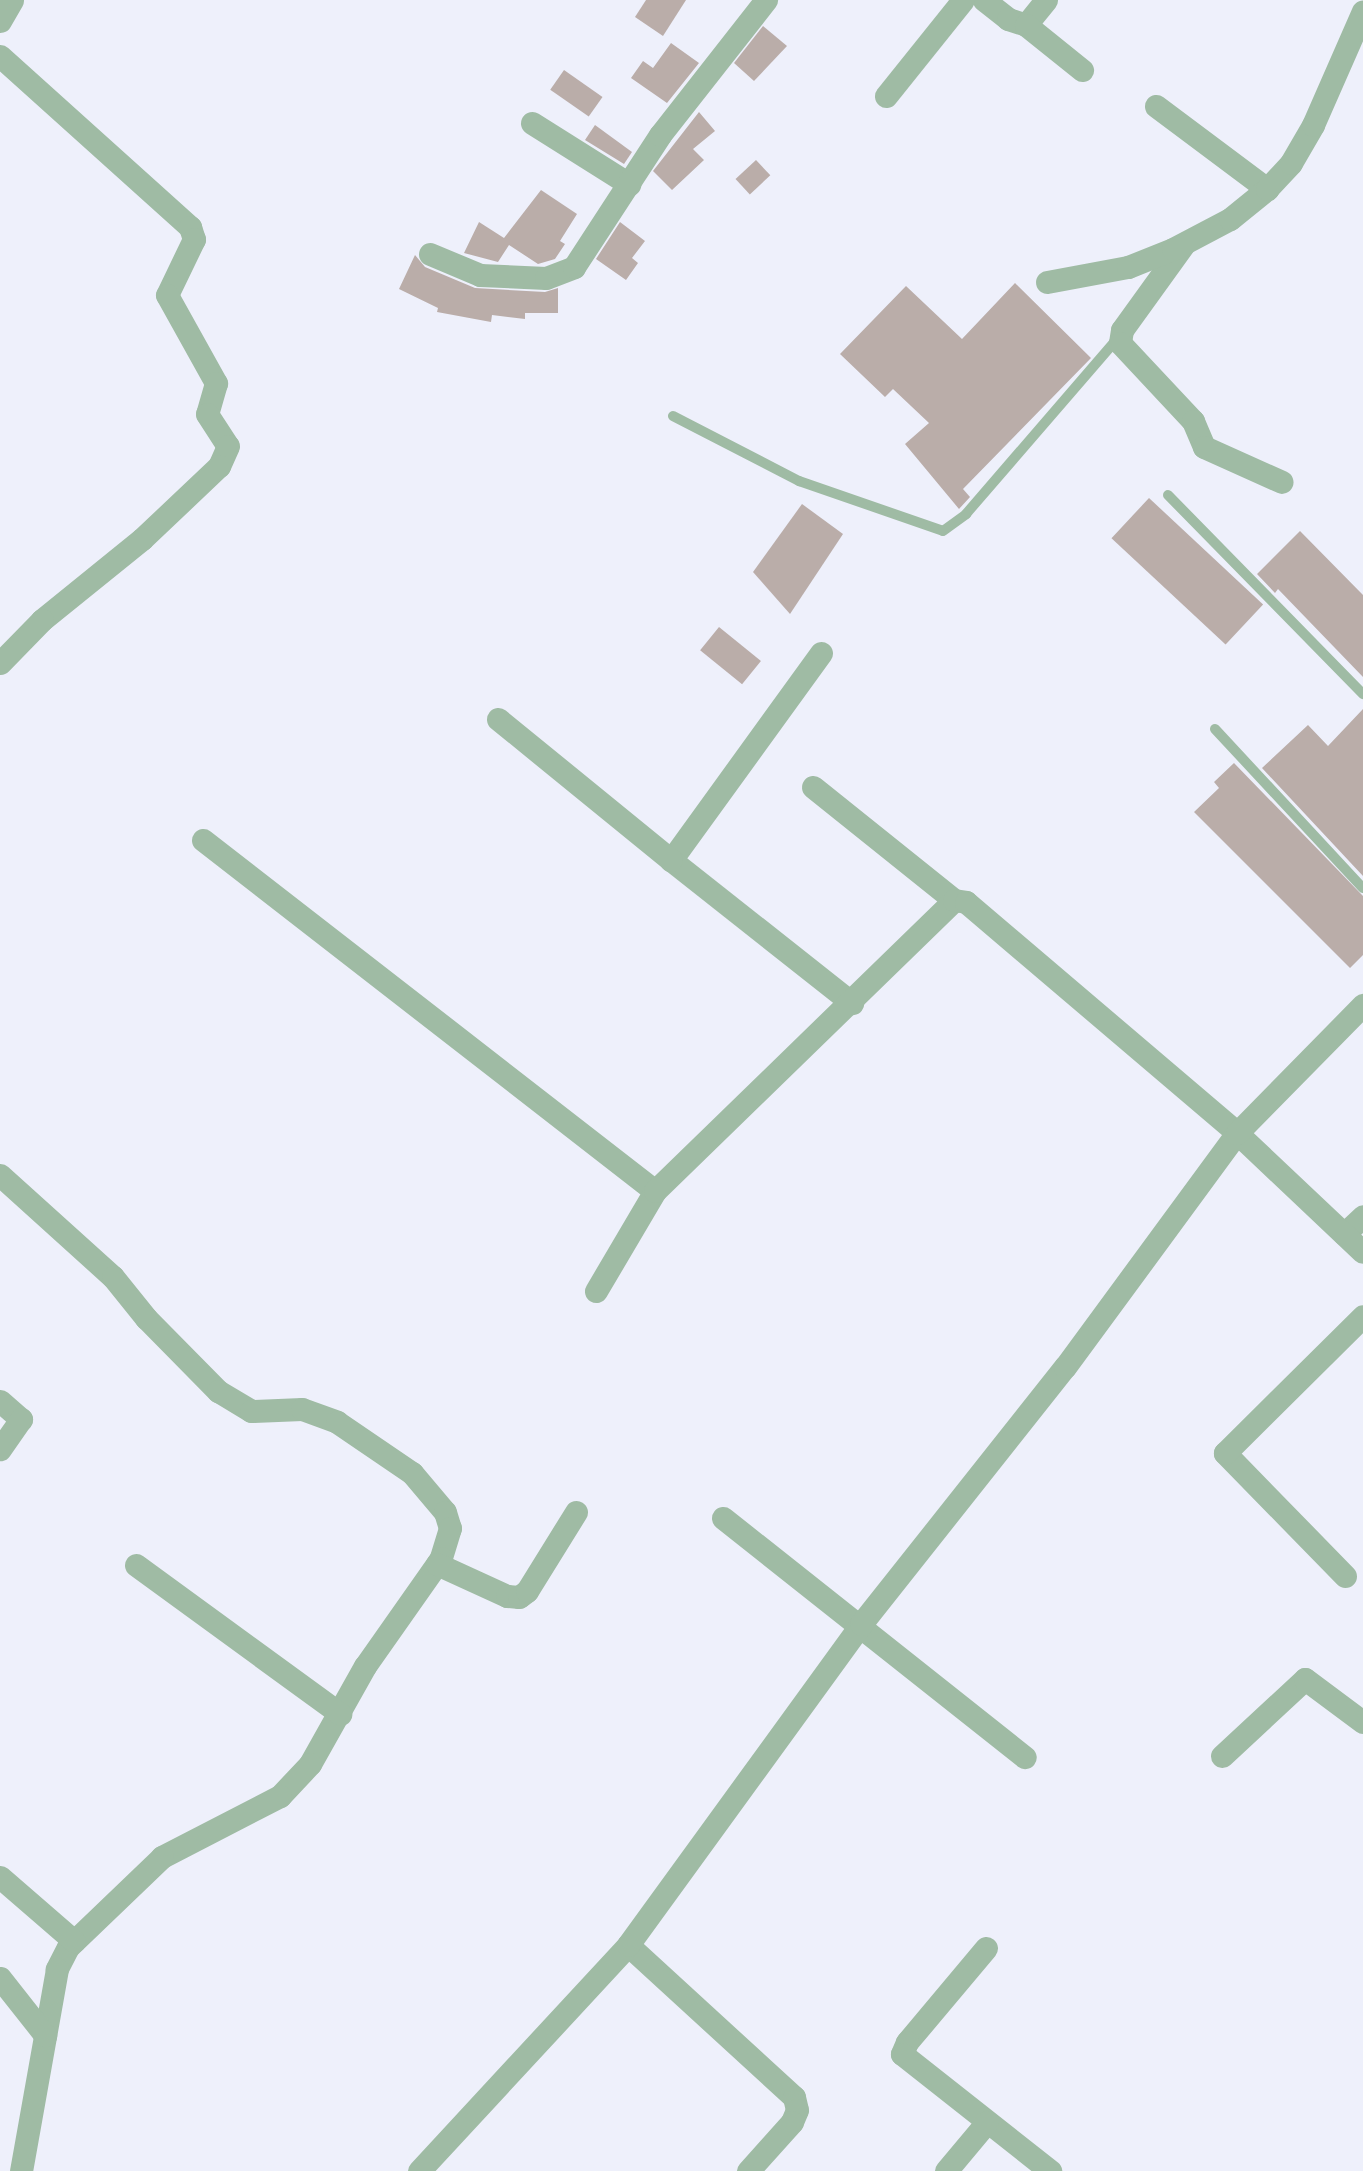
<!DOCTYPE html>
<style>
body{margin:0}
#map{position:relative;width:1363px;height:2171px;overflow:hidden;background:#eef0fb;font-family:Cabin,sans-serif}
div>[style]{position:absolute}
.building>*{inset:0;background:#baada9;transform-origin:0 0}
.service>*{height:10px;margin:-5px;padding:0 5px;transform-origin:5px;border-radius:5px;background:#9fbba4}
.minor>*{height:23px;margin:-11.5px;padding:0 11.5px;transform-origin:11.5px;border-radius:11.5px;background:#9fbba4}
span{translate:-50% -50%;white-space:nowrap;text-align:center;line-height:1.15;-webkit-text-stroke:5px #fefefe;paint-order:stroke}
</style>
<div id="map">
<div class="building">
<i style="clip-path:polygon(646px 0,686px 0,663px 36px,635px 17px)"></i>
<i style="clip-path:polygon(763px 26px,787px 46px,754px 81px,734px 63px)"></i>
<i style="clip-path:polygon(671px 43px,699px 63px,667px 103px,631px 78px,643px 61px,653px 68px)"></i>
<i style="left:564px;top:70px;width:47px;height:24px;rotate:35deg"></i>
<i style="clip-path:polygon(699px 112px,715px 131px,693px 149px,704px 160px,672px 190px,653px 171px)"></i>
<i style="clip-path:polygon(595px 125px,632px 152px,624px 164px,585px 140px)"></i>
<i style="left:756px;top:160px;width:21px;height:28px;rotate:47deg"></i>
<i style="clip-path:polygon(541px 190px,577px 214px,560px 241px,565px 244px,555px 259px,538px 264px,509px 245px,498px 262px,464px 253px,479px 222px,504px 238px)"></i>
<i style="clip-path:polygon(620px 222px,645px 241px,632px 258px,638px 263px,626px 280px,596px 259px)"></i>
<i style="clip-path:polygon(415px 255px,425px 267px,475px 288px,545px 292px,558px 288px,558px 313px,525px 313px,525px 319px,492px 315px,491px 322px,437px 312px,438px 308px,399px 289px)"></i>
<i style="clip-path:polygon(1015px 283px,1091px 358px,963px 489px,970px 497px,959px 509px,905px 444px,929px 423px,893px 389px,885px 397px,840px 354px,906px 286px,962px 339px)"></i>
<i style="left:1149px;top:498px;width:156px;height:55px;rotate:43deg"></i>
<i style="clip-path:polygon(802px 504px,843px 534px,790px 614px,753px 572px)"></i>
<i style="clip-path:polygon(1300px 531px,1363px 595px,1363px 677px,1278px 589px,1275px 593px,1257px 574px)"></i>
<i style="left:719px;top:627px;width:54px;height:30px;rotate:39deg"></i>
<i style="clip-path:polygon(1363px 709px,1363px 876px,1262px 768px,1308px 725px,1328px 746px)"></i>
<i style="clip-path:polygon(1234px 763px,1363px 896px,1363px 955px,1350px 968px,1194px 812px,1219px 788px,1214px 782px)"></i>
</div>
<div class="service">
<i style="left:673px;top:416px;width:142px;rotate:27.3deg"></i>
<i style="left:799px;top:481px;width:152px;rotate:19.1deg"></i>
<i style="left:943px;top:531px;width:29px;rotate:-36deg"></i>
<i style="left:966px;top:514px;width:234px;rotate:-49.2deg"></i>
<i style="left:1168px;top:495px;width:279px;rotate:45.6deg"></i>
<i style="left:1215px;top:729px;width:217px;rotate:47.1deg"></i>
</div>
<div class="minor">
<i style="left:984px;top:0;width:31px;rotate:38deg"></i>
<i style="left:1008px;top:19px;width:19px;rotate:18deg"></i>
<i style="left:1046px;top:0;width:32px;rotate:129deg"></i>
<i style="left:1026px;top:25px;width:72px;rotate:38.8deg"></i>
<i style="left:0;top:21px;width:24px;rotate:-60deg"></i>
<i style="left:0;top:56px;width:256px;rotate:42deg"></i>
<i style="left:190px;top:227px;width:13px;rotate:72deg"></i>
<i style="left:194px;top:239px;width:62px;rotate:115.7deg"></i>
<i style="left:167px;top:295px;width:101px;rotate:60.9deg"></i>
<i style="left:216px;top:383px;width:32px;rotate:106deg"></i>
<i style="left:207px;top:414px;width:38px;rotate:57deg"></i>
<i style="left:228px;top:446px;width:22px;rotate:114deg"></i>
<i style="left:219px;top:466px;width:106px;rotate:136.5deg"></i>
<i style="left:142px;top:539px;width:129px;rotate:141deg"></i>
<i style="left:42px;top:620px;width:60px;rotate:134.3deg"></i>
<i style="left:886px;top:96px;width:123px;rotate:-51.3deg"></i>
<i style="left:1156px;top:106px;width:139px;rotate:36.8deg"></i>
<i style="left:532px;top:123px;width:115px;rotate:32.2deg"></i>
<i style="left:1184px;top:244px;width:106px;rotate:125.8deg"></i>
<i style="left:1122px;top:330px;width:13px;rotate:99deg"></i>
<i style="left:1120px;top:343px;width:107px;rotate:46.9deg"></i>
<i style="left:1193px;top:421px;width:28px;rotate:67deg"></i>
<i style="left:1204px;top:447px;width:85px;rotate:24.2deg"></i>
<i style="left:430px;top:254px;width:54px;rotate:22.8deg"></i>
<i style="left:480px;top:275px;width:66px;rotate:2.6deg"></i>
<i style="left:546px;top:278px;width:30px;rotate:-21deg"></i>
<i style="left:574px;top:267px;width:158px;rotate:-56.9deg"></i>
<i style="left:660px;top:135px;width:172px;rotate:-51.9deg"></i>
<i style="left:1047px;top:282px;width:82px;rotate:-10.5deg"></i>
<i style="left:1128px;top:267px;width:48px;rotate:-21.8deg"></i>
<i style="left:1173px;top:249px;width:64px;rotate:-27.8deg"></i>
<i style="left:1230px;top:219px;width:48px;rotate:-39deg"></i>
<i style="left:1267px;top:189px;width:35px;rotate:-47deg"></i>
<i style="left:1291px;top:163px;width:44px;rotate:-59.9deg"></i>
<i style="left:1313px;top:125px;width:124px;rotate:-66.3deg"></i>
<i style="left:821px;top:653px;width:256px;rotate:125.9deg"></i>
<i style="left:671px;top:860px;width:231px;rotate:38.3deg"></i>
<i style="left:498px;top:719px;width:223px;rotate:39.2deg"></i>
<i style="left:813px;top:787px;width:181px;rotate:38.7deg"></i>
<i style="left:203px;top:840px;width:572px;rotate:37.83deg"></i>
<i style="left:0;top:1175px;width:152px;rotate:42.1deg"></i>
<i style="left:113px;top:1277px;width:53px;rotate:51.2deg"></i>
<i style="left:146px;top:1318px;width:103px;rotate:45.4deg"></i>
<i style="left:218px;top:1391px;width:39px;rotate:31deg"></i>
<i style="left:251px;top:1411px;width:51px;rotate:-2.2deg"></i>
<i style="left:302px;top:1409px;width:37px;rotate:20deg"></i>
<i style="left:337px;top:1422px;width:91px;rotate:34.2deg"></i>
<i style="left:412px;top:1473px;width:51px;rotate:49.8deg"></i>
<i style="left:445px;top:1512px;width:17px;rotate:73deg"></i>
<i style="left:450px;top:1528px;width:31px;rotate:107deg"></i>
<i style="left:441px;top:1558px;width:132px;rotate:125.1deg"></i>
<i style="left:365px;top:1666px;width:112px;rotate:119.3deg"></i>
<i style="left:310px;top:1764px;width:44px;rotate:133.2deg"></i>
<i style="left:280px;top:1796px;width:133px;rotate:152.7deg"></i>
<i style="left:162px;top:1857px;width:130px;rotate:136.2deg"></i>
<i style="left:68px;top:1947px;width:25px;rotate:117deg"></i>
<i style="left:57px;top:1969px;width:205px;rotate:100.1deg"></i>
<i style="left:1344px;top:1234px;width:26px;rotate:-43deg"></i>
<i style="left:596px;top:1291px;width:116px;rotate:-59.5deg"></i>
<i style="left:655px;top:1191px;width:417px;rotate:-44.2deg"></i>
<i style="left:954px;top:900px;width:12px;rotate:9deg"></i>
<i style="left:966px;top:902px;width:356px;rotate:40.4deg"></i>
<i style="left:1237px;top:1133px;width:173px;rotate:43.4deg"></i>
<i style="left:0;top:1401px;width:28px;rotate:41deg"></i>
<i style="left:21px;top:1419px;width:37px;rotate:125deg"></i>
<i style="left:723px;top:1518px;width:385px;rotate:38.4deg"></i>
<i style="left:437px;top:1564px;width:77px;rotate:24.6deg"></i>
<i style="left:507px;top:1596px;width:12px;rotate:5deg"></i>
<i style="left:519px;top:1597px;width:10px;rotate:-37deg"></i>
<i style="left:527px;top:1591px;width:93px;rotate:-58.2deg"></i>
<i style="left:136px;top:1565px;width:253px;rotate:36.1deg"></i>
<i style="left:1345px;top:1576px;width:172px;rotate:-134.3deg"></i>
<i style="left:1225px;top:1453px;width:194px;rotate:-44.8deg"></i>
<i style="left:1222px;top:1756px;width:113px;rotate:-42.9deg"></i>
<i style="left:1305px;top:1679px;width:72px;rotate:36.6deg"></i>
<i style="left:0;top:1877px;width:98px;rotate:40.9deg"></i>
<i style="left:628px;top:1945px;width:225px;rotate:42.5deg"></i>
<i style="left:794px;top:2097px;width:13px;rotate:77deg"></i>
<i style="left:797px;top:2110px;width:13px;rotate:113deg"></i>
<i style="left:792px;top:2122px;width:66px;rotate:131.9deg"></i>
<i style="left:986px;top:1948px;width:123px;rotate:130deg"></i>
<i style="left:907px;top:2042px;width:13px;rotate:113deg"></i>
<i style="left:902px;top:2054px;width:189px;rotate:38.3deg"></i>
<i style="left:0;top:1978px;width:73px;rotate:51.7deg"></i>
<i style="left:419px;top:2171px;width:308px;rotate:-47.2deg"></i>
<i style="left:628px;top:1945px;width:397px;rotate:-54deg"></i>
<i style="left:861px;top:1624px;width:328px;rotate:-51.6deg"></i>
<i style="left:1065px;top:1367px;width:290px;rotate:-53.7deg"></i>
<i style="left:1237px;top:1133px;width:180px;rotate:-45.5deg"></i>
<i style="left:946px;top:2171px;width:64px;rotate:-50.1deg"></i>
</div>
</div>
